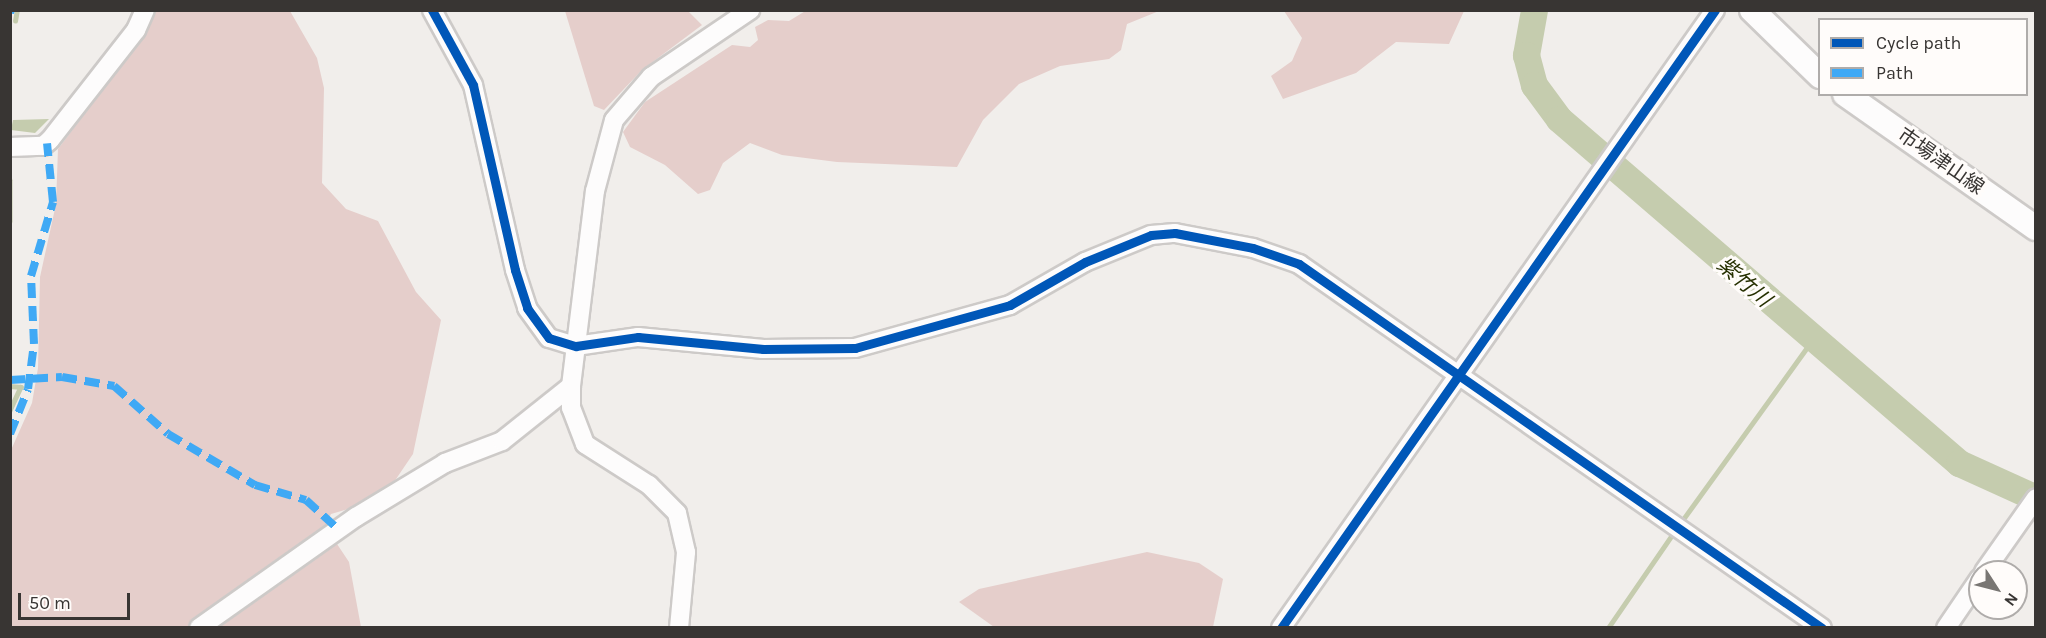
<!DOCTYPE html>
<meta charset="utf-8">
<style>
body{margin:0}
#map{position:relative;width:2046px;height:638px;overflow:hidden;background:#f1eeeb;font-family:Karla,"Noto Sans JP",sans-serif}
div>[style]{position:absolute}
.green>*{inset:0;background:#e5cecb}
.water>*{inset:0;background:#c5ccae}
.stream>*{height:4.5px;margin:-2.25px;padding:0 2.25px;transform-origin:2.25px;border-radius:2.25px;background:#c5ccae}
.river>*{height:27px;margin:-13.5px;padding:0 13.5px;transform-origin:13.5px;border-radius:13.5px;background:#c5ccae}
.roads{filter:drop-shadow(2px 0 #cdcac8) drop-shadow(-2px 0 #cdcac8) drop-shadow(0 2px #cdcac8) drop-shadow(0 -2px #cdcac8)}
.minor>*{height:18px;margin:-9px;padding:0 9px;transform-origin:9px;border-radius:9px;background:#fdfcfc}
.secondary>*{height:24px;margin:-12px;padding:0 12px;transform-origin:12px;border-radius:12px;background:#fdfcfc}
.quiet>*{height:8px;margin-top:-4px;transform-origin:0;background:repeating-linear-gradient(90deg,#3fa9f5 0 15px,transparent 0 23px)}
.cycleway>*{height:9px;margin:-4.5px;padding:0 4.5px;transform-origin:4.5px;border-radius:4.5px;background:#0057b8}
span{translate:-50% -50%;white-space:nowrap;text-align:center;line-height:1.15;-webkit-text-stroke:6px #fffcfa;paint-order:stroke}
.street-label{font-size:20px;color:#383533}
.water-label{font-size:21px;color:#263000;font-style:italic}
.frame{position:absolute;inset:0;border:12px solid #383533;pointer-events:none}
.legend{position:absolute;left:1818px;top:18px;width:210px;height:78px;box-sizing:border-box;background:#fffcfa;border:2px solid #afacaa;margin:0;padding:8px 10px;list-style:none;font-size:18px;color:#383533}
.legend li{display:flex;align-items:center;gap:12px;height:30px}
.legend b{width:30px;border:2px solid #afacaa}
.north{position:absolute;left:1968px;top:560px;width:60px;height:60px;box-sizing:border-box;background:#fffcfa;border:2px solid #afacaa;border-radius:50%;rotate:126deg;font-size:16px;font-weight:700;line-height:24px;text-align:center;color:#383533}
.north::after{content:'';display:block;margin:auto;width:21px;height:27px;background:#797673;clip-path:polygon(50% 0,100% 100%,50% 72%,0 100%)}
.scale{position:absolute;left:18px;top:593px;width:112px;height:27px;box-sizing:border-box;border:3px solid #383533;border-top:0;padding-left:8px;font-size:18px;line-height:21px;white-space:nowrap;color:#383533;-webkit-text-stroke:4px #fffcfa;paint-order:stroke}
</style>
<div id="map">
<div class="green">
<i style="clip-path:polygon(807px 10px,1159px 10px,1159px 11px,1127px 24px,1121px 50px,1109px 59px,1060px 66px,1019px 84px,983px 120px,957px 167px,837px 162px,782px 155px,750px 143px,723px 163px,710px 190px,698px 194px,665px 165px,630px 147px,623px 132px,645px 102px,732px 45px,750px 47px,758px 40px,755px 27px,768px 20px,789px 21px)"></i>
<i style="clip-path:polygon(152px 11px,290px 11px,317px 58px,324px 88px,322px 183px,346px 209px,378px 221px,416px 292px,441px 320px,413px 454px,394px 482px,355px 507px,331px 514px,325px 526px,349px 562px,361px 627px,11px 628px,11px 450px,32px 403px,38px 368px,40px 277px,56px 204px,58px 149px,119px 68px)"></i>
<i style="clip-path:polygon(565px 11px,688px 11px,702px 25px,642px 70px,604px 110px,594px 106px)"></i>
<i style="clip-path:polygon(1284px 11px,1464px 11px,1449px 44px,1396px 42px,1356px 73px,1283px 99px,1271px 76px,1292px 61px,1302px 38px)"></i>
<i style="clip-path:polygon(1147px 552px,1199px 563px,1223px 579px,1213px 627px,994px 627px,959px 602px,979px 589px)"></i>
</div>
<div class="water">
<i style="clip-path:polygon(49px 119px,35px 133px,11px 130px,13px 120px)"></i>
</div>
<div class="stream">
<i style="left:15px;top:21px;width:11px;rotate:-80deg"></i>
<i style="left:10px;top:180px;width:41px;rotate:90deg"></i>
<i style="left:10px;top:386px;width:11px;rotate:5deg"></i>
<i style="left:21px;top:387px;width:26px;rotate:115deg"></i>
<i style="left:1684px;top:518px;width:216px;rotate:-54.2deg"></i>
<i style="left:1608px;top:628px;width:113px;rotate:-55.5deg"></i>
</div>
<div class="river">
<i style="left:1534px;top:10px;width:46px;rotate:100.1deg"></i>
<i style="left:1526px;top:55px;width:31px;rotate:75deg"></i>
<i style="left:1534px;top:85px;width:42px;rotate:53.7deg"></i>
<i style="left:1559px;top:119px;width:528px;rotate:40.7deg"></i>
<i style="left:1959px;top:463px;width:85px;rotate:24.4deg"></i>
</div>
<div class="roads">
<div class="minor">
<i style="left:432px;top:10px;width:85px;rotate:61.3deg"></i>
<i style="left:473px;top:85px;width:190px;rotate:77.2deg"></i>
<i style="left:515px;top:270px;width:40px;rotate:72deg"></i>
<i style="left:527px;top:308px;width:37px;rotate:54deg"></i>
<i style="left:549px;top:338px;width:28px;rotate:17deg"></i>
<i style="left:576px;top:346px;width:63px;rotate:-8.3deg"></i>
<i style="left:638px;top:337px;width:126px;rotate:5.5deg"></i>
<i style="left:763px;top:349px;width:92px;rotate:-0.6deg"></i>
<i style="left:855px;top:348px;width:161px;rotate:-15.5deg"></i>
<i style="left:1010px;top:305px;width:86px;rotate:-29.8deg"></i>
<i style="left:1085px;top:262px;width:71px;rotate:-22.2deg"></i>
<i style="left:1151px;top:235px;width:24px;rotate:-5deg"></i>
<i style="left:1175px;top:233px;width:79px;rotate:10.9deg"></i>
<i style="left:1253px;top:248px;width:49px;rotate:19.2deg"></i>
<i style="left:1299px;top:264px;width:637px;rotate:34.84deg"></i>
<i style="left:10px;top:147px;width:33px;rotate:-2deg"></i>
<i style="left:43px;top:146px;width:9px;rotate:-41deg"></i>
<i style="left:50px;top:140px;width:140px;rotate:-52deg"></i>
<i style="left:136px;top:30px;width:22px;rotate:-66deg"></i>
<i style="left:1984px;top:572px;width:90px;rotate:-54.9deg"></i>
<i style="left:199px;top:628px;width:192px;rotate:-35.3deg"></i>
<i style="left:356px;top:517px;width:104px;rotate:-31.2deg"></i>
<i style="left:445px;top:463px;width:61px;rotate:-21.1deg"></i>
<i style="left:502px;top:441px;width:88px;rotate:-38.6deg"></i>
<i style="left:679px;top:628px;width:76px;rotate:-84.7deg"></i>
<i style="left:686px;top:552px;width:40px;rotate:-103deg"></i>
<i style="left:677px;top:513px;width:40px;rotate:-135deg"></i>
<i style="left:649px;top:485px;width:76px;rotate:-147.4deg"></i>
<i style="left:585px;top:444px;width:39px;rotate:-111deg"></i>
<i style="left:571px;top:408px;width:22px;rotate:-90deg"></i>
<i style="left:571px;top:386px;width:196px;rotate:-83deg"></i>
<i style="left:595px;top:191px;width:73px;rotate:-75deg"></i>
<i style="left:614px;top:120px;width:57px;rotate:-49.3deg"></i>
<i style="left:651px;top:77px;width:120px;rotate:-34.1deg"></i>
<i style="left:1281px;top:628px;width:755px;rotate:-54.92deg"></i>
<i style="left:1946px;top:628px;width:60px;rotate:-55.8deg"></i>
</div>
<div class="secondary">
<i style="left:1752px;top:10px;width:95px;rotate:44.1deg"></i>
<i style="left:1845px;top:94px;width:233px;rotate:35.1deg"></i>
</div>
</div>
<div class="quiet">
<i style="left:10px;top:13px;width:3px;rotate:-72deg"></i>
<i style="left:10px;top:380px;width:52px;rotate:-3.3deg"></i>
<i style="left:62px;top:377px;width:53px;rotate:9.8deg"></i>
<i style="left:114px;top:386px;width:72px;rotate:41.6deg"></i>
<i style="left:168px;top:434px;width:101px;rotate:30.4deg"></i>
<i style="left:255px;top:485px;width:53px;rotate:16.4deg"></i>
<i style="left:306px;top:500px;width:43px;rotate:42.2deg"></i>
<i style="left:10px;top:434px;width:48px;rotate:-68.2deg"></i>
<i style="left:28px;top:389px;width:45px;rotate:-82.4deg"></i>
<i style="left:34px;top:344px;width:68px;rotate:-92.5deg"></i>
<i style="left:31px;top:276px;width:77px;rotate:-73.4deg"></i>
<i style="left:53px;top:202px;width:59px;rotate:-95.8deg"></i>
</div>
<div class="cycleway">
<i style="left:432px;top:10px;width:85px;rotate:61.3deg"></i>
<i style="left:473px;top:85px;width:190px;rotate:77.2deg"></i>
<i style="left:515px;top:270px;width:40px;rotate:72deg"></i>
<i style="left:527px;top:308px;width:37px;rotate:54deg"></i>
<i style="left:549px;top:338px;width:28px;rotate:17deg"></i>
<i style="left:576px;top:346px;width:63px;rotate:-8.3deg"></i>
<i style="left:638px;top:337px;width:126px;rotate:5.5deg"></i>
<i style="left:763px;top:349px;width:92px;rotate:-0.6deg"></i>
<i style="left:855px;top:348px;width:161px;rotate:-15.5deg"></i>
<i style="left:1010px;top:305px;width:86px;rotate:-29.8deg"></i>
<i style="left:1085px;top:262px;width:71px;rotate:-22.2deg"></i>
<i style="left:1151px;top:235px;width:24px;rotate:-5deg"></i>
<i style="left:1175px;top:233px;width:79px;rotate:10.9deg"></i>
<i style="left:1253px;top:248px;width:49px;rotate:19.2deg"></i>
<i style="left:1299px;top:264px;width:637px;rotate:34.84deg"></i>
<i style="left:1281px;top:628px;width:755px;rotate:-54.92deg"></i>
</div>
<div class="street-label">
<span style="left:1941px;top:161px;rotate:35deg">市場津山線</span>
</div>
<div class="water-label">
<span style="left:1744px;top:282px;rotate:41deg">紫竹川</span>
</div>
<div class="frame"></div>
<ul class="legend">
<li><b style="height:8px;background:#0057b8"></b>Cycle path</li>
<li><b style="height:8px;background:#3fa9f5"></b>Path</li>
</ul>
<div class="north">N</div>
<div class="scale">50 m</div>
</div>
